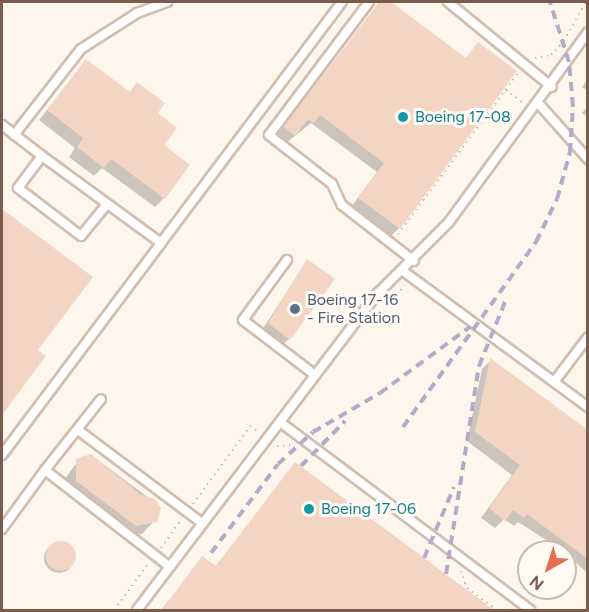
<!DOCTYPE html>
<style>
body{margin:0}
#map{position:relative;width:589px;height:612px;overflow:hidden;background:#fdf6ec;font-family:Figtree,sans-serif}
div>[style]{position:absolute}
.shadow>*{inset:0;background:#0003}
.round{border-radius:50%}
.building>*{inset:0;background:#f3d5c3}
.path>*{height:2px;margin-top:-1px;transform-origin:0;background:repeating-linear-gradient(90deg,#d9b8a5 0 1.5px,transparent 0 6px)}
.roads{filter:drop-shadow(2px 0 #d1beb0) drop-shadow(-2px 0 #d1beb0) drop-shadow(0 2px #d1beb0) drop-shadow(0 -2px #d1beb0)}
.lane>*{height:8px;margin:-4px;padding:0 4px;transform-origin:4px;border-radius:4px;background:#fff}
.rail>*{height:4px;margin-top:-2px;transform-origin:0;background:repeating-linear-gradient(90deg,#b9a8c9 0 9px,transparent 0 15px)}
.dots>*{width:16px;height:16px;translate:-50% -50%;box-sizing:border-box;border:3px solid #fffaf3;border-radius:50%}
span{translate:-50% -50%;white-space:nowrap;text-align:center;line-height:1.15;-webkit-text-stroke:6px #fffaf3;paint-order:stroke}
.culture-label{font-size:16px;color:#0d838f}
.left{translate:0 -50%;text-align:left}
.service-label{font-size:16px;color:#4e5e75}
.frame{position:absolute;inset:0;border:3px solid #7a5c4d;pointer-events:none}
.north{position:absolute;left:517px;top:540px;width:60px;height:60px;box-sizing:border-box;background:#fffaf3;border:2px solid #cabbb1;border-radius:50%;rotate:219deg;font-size:16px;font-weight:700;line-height:24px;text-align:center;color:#7a5c4d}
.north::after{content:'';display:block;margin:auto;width:21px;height:27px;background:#e76f51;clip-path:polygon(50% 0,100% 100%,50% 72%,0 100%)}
</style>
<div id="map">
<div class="shadow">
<i style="clip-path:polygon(380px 2px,388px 2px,465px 59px,478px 44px,399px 228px,390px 237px,351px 207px,377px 172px,311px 123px,285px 144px,276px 137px)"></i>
<i style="clip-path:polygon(86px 61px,129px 93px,137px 84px,156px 114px,164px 198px,155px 207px,102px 168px,94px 176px,69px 157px,75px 148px,39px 120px)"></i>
<i style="clip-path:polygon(588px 79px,588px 91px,582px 87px)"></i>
<i style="clip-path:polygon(588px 106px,588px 117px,582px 113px)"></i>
<i style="clip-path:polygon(2px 211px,90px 278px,36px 351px,44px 356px,2px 413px)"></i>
<i style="clip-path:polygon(307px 261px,289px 339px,282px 345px,262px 330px)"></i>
<i style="clip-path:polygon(491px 360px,588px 432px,588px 574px,565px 552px,518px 522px,514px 526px,504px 519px,495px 528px,481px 518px,512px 475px,467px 441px,482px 369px)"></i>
<i style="clip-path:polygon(91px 455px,157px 504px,158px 517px,142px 534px,127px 535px,64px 480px,81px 457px)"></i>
<i style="clip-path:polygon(296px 464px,492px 610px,161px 610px,203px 558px,215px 567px)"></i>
<i class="round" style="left:44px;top:543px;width:30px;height:30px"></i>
</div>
<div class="building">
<i style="clip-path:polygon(379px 2px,391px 2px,466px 58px,478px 42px,517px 71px,400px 229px,358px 198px,384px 163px,320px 115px,314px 123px,308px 119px,295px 136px,284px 127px)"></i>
<i style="clip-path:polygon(86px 59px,130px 92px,137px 82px,165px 103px,158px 113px,177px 128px,164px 145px,190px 165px,165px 199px,111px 159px,104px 168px,77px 147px,83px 138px,47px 110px)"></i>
<i style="clip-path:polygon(2px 209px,93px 277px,38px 350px,46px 356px,2px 415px)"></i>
<i style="clip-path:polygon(307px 259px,335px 279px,290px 340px,268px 323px)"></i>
<i style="clip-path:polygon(490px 358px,588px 430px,588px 559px,527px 514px,524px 518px,513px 510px,505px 521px,489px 508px,520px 465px,475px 432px)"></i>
<i style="clip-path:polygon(91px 454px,141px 495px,155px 499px,161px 508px,157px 522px,136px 526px,76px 481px,76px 459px)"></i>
<i style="clip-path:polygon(295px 462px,494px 610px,162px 610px,202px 556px,216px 566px)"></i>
<i class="round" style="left:46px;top:541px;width:30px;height:30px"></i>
</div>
<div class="path">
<i style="left:535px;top:58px;width:16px;rotate:-11deg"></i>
<i style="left:551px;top:55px;width:19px;rotate:-47deg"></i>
<i style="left:564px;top:41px;width:45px;rotate:-60.6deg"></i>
<i style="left:506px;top:90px;width:21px;rotate:37deg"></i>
<i style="left:398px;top:234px;width:201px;rotate:-53.3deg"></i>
<i style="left:379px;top:311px;width:36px;rotate:-44deg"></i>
<i style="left:277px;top:446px;width:14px;rotate:-4deg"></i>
<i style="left:193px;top:504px;width:97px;rotate:-53.8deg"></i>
<i style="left:250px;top:426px;width:11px;rotate:34deg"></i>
<i style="left:161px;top:548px;width:33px;rotate:-55deg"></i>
<i style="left:461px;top:571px;width:18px;rotate:71deg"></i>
<i style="left:467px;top:588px;width:36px;rotate:37deg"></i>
<i style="left:114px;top:610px;width:57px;rotate:-53.5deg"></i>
</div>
<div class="roads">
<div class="lane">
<i style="left:369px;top:2px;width:166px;rotate:126.9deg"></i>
<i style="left:269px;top:135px;width:80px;rotate:37.9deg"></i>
<i style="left:332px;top:184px;width:23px;rotate:65deg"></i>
<i style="left:342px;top:205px;width:91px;rotate:37.9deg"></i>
<i style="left:448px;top:2px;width:134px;rotate:39.3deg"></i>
<i style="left:539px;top:104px;width:74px;rotate:48.3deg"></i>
<i style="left:2px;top:125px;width:51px;rotate:37.8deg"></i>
<i style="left:14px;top:135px;width:109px;rotate:-52.1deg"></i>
<i style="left:81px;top:49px;width:67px;rotate:-32.7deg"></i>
<i style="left:137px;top:13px;width:32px;rotate:-20deg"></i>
<i style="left:161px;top:243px;width:301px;rotate:-53.1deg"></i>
<i style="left:287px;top:260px;width:74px;rotate:126.3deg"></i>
<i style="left:243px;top:320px;width:91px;rotate:37.4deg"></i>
<i style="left:403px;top:271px;width:230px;rotate:36.3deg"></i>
<i style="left:554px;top:382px;width:56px;rotate:-52.9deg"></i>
<i style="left:280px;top:422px;width:313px;rotate:36.9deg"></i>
<i style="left:78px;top:430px;width:156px;rotate:36.9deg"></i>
<i style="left:2px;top:455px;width:265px;rotate:-53.1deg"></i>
<i style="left:161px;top:243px;width:147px;rotate:-143.8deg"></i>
<i style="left:42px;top:156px;width:40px;rotate:127deg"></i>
<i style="left:18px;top:188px;width:79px;rotate:37.3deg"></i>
<i style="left:81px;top:236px;width:41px;rotate:-50.9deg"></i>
<i style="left:45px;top:470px;width:90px;rotate:-51.7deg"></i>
<i style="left:2px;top:529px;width:73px;rotate:-53.9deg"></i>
<i style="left:45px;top:470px;width:158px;rotate:37.8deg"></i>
<i style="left:137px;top:610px;width:398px;rotate:-52.8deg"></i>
<i style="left:378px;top:293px;width:100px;rotate:-45deg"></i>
<i style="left:449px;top:222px;width:235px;rotate:-53.8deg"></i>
</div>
</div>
<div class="rail">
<i style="left:403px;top:427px;width:228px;rotate:-54.3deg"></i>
<i style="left:536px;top:242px;width:48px;rotate:-64deg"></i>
<i style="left:557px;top:199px;width:49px;rotate:-74.5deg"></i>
<i style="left:570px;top:152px;width:46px;rotate:-86.3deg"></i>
<i style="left:573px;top:106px;width:44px;rotate:-95.2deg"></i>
<i style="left:569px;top:62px;width:63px;rotate:-107.6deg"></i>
<i style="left:301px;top:466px;width:63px;rotate:-45.6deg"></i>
<i style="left:211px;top:553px;width:111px;rotate:-53deg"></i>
<i style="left:278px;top:464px;width:47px;rotate:-42.4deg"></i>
<i style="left:313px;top:432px;width:78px;rotate:-30.2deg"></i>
<i style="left:380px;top:393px;width:112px;rotate:-36.3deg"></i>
<i style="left:424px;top:558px;width:77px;rotate:-67.1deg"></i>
<i style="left:446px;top:574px;width:211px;rotate:-81deg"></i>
<i style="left:479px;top:366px;width:74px;rotate:-67.9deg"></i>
</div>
<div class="dots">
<i style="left:403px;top:117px;background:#0f9aa8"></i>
<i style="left:295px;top:309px;background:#5c6f8a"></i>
<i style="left:309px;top:509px;background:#0f9aa8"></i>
</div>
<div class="culture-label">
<span class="left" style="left:415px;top:117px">Boeing 17-08</span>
<span class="left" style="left:321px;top:509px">Boeing 17-06</span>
</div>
<div class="service-label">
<span class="left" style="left:307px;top:309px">Boeing 17-16<br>- Fire Station</span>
</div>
<div class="frame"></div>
<div class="north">N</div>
</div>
